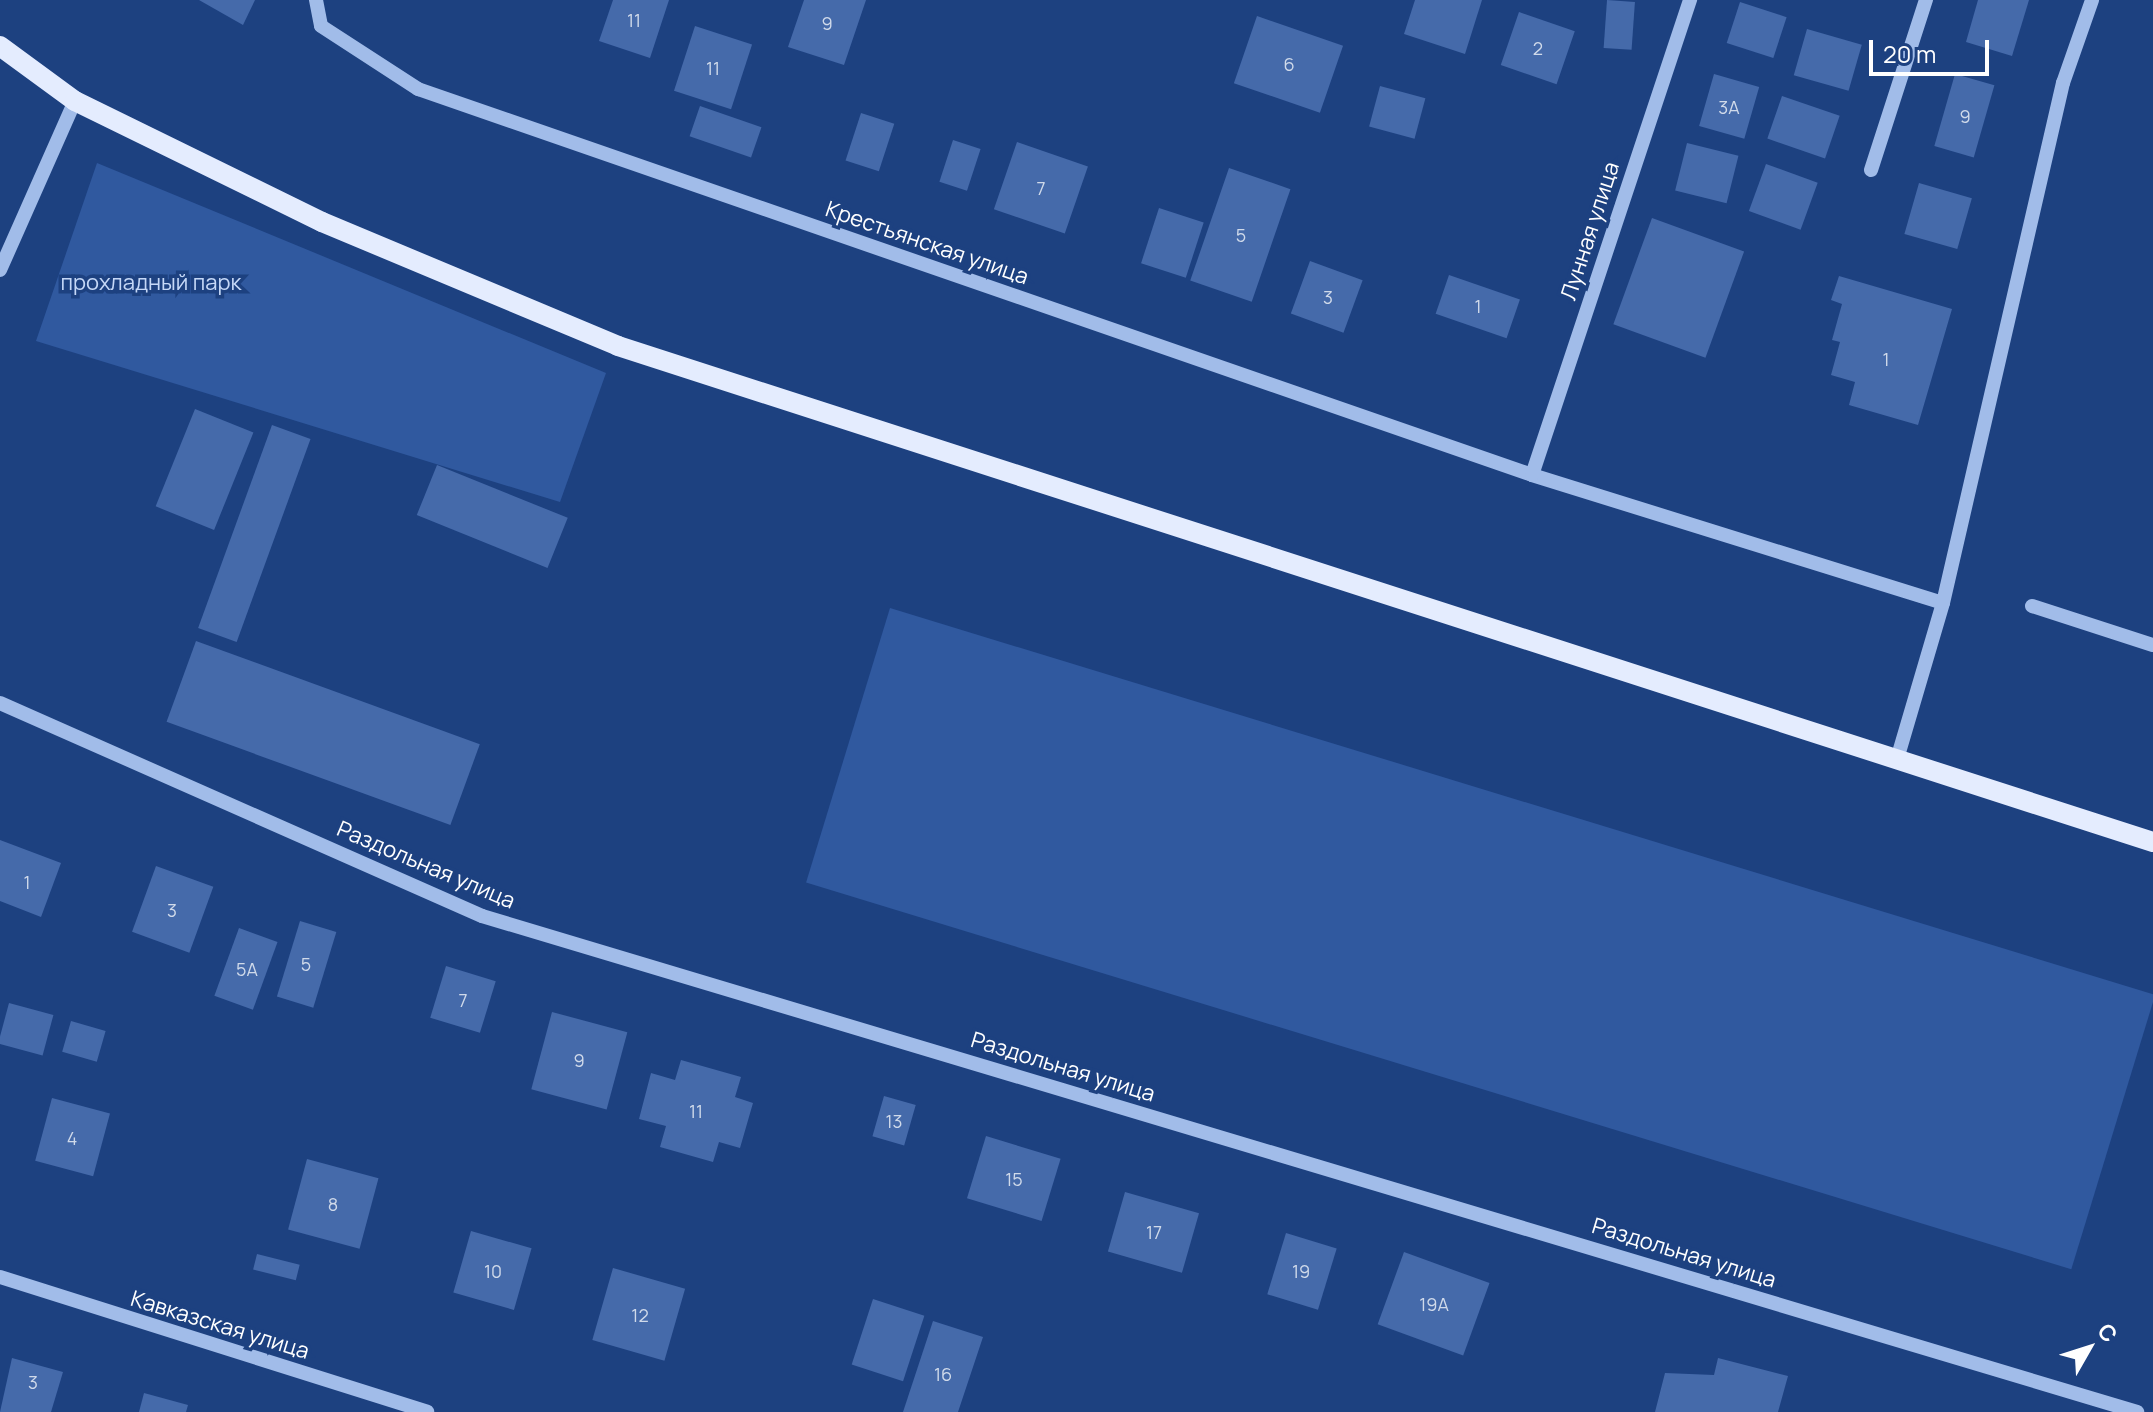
<!DOCTYPE html>
<meta charset="utf-8">
<style>
body{margin:0}
#map{position:relative;width:2153px;height:1412px;overflow:hidden;background:#1d4180;font-family:Manrope,sans-serif}
div>[style]{position:absolute}
.green>*{inset:0;background:#30599f;transform-origin:0 0}
.building>*{inset:0;background:#456aaa;transform-origin:0 0}
.minor>*{height:14px;margin:-7px;padding:0 7px;transform-origin:7px;border-radius:7px;background:#a1bce9}
.major>*{height:20px;margin:-10px;padding:0 10px;transform-origin:10px;border-radius:10px;background:#e4ecfe}
span{translate:-50% -50%;white-space:nowrap;text-align:center;line-height:1.15;-webkit-text-stroke:7px #1d4180;paint-order:stroke}
.number-label{font-size:18px;color:#d0daea}
.number-label span{-webkit-text-stroke-width:0}
.street-label{font-size:22px;color:#fff}
.park-label{font-size:22px;color:#c5d8f7}
.north{position:absolute;left:2049px;top:1308px;width:80px;height:80px;-webkit-text-stroke:6px #1d4180;paint-order:stroke;rotate:51deg;font-size:22px;font-weight:700;line-height:32px;text-align:center;color:#fff}
.north::after{content:'';display:block;margin:auto;width:28px;height:36px;background:#fff;clip-path:polygon(50% 0,100% 100%,50% 72%,0 100%)}
.scale{position:absolute;left:1869px;top:40px;width:120px;height:36px;box-sizing:border-box;border:4px solid #fff;border-top:0;padding-left:10px;font-size:24px;line-height:28px;white-space:nowrap;color:#fff;-webkit-text-stroke:6px #1d4180;paint-order:stroke}
</style>
<div id="map">
<div class="green">
<i style="clip-path:polygon(97px 163px,606px 373px,560px 502px,36px 341px)"></i>
<i style="left:890px;top:608px;width:1323px;height:287px;rotate:17deg"></i>
</div>
<div class="building">
<i style="clip-path:polygon(199px 0,255px 0,243px 25px)"></i>
<i style="clip-path:polygon(613px 0,669px 0,650px 58px,599px 41px)"></i>
<i style="clip-path:polygon(804px 0,866px 0,844px 65px,788px 47px)"></i>
<i style="clip-path:polygon(1415px 0,1482px 0,1465px 54px,1404px 34px)"></i>
<i style="left:1607px;top:0;width:28px;height:48px;rotate:4deg"></i>
<i style="clip-path:polygon(1978px 0,2029px 0,2012px 56px,1966px 42px)"></i>
<i style="left:1740px;top:2px;width:49px;height:43px;rotate:18deg"></i>
<i style="left:1519px;top:12px;width:59px;height:56px;rotate:19deg"></i>
<i style="left:1257px;top:16px;width:91px;height:71px;rotate:19deg"></i>
<i style="left:695px;top:26px;width:60px;height:68px;rotate:18deg"></i>
<i style="left:1807px;top:29px;width:57px;height:48px;rotate:16deg"></i>
<i style="left:1714px;top:74px;width:47px;height:54px;rotate:16deg"></i>
<i style="left:1955px;top:74px;width:41px;height:75px;rotate:16deg"></i>
<i style="left:1380px;top:86px;width:47px;height:42px;rotate:15deg"></i>
<i style="left:1782px;top:96px;width:61px;height:45px;rotate:19deg"></i>
<i style="left:700px;top:106px;width:65px;height:32px;rotate:19deg"></i>
<i style="left:861px;top:113px;width:35px;height:50px;rotate:18deg"></i>
<i style="left:953px;top:140px;width:29px;height:44px;rotate:18deg"></i>
<i style="left:1017px;top:142px;width:75px;height:71px;rotate:19deg"></i>
<i style="left:1687px;top:143px;width:53px;height:49px;rotate:14deg"></i>
<i style="left:1766px;top:164px;width:55px;height:50px;rotate:20deg"></i>
<i style="left:1229px;top:168px;width:65px;height:119px;rotate:19deg"></i>
<i style="left:1919px;top:183px;width:55px;height:53px;rotate:16deg"></i>
<i style="left:1159px;top:208px;width:47px;height:58px;rotate:18deg"></i>
<i style="left:1652px;top:218px;width:98px;height:113px;rotate:20deg"></i>
<i style="left:1310px;top:261px;width:56px;height:56px;rotate:20deg"></i>
<i style="left:1449px;top:275px;width:75px;height:41px;rotate:19deg"></i>
<i style="clip-path:polygon(1839px 276px,1952px 309px,1918px 425px,1849px 405px,1855px 382px,1831px 375px,1840px 342px,1832px 340px,1842px 304px,1831px 300px)"></i>
<i style="left:195px;top:409px;width:63px;height:105px;rotate:22deg"></i>
<i style="left:272px;top:425px;width:41px;height:216px;rotate:20deg"></i>
<i style="left:437px;top:465px;width:141px;height:54px;rotate:22deg"></i>
<i style="left:196px;top:641px;width:302px;height:86px;rotate:20deg"></i>
<i style="clip-path:polygon(0 840px,61px 863px,41px 917px,0 901px)"></i>
<i style="left:156px;top:866px;width:61px;height:70px;rotate:20deg"></i>
<i style="left:300px;top:921px;width:38px;height:79px;rotate:17deg"></i>
<i style="left:239px;top:928px;width:41px;height:72px;rotate:20deg"></i>
<i style="left:446px;top:966px;width:52px;height:54px;rotate:17deg"></i>
<i style="left:9px;top:1003px;width:46px;height:42px;rotate:15deg"></i>
<i style="left:552px;top:1012px;width:78px;height:80px;rotate:15deg"></i>
<i style="left:71px;top:1021px;width:36px;height:32px;rotate:16deg"></i>
<i style="clip-path:polygon(681px 1060px,741px 1077px,735px 1097px,753px 1103px,740px 1148px,719px 1142px,713px 1162px,660px 1147px,666px 1126px,639px 1119px,651px 1073px,675px 1080px)"></i>
<i style="left:884px;top:1096px;width:33px;height:42px;rotate:16deg"></i>
<i style="left:52px;top:1098px;width:60px;height:65px;rotate:15deg"></i>
<i style="left:986px;top:1136px;width:78px;height:65px;rotate:17deg"></i>
<i style="left:307px;top:1159px;width:74px;height:73px;rotate:15deg"></i>
<i style="left:1125px;top:1192px;width:77px;height:62px;rotate:16deg"></i>
<i style="left:471px;top:1231px;width:63px;height:64px;rotate:16deg"></i>
<i style="left:1286px;top:1233px;width:53px;height:64px;rotate:17deg"></i>
<i style="left:1404px;top:1252px;width:91px;height:77px;rotate:20deg"></i>
<i style="left:257px;top:1254px;width:44px;height:16px;rotate:14deg"></i>
<i style="left:613px;top:1268px;width:75px;height:75px;rotate:16deg"></i>
<i style="left:873px;top:1299px;width:54px;height:69px;rotate:18deg"></i>
<i style="clip-path:polygon(933px 1321px,983px 1337px,958px 1412px,903px 1412px)"></i>
<i style="clip-path:polygon(12px 1358px,63px 1372px,51px 1412px,0 1412px)"></i>
<i style="clip-path:polygon(1718px 1358px,1788px 1376px,1778px 1412px,1655px 1412px,1665px 1373px,1714px 1375px)"></i>
<i style="clip-path:polygon(144px 1393px,188px 1405px,186px 1412px,139px 1412px)"></i>
</div>
<div class="minor">
<i style="left:316px;top:0;width:26px;rotate:79deg"></i>
<i style="left:321px;top:26px;width:116px;rotate:33deg"></i>
<i style="left:418px;top:89px;width:1179px;rotate:19.11deg"></i>
<i style="left:1532px;top:475px;width:430px;rotate:17.3deg"></i>
<i style="left:1943px;top:603px;width:163px;rotate:106.4deg"></i>
<i style="left:1871px;top:170px;width:179px;rotate:-72.1deg"></i>
<i style="left:0;top:270px;width:185px;rotate:-66.1deg"></i>
<i style="left:1532px;top:475px;width:501px;rotate:-71.6deg"></i>
<i style="left:1943px;top:603px;width:534px;rotate:-77.01deg"></i>
<i style="left:2063px;top:83px;width:88px;rotate:-70.7deg"></i>
<i style="left:2032px;top:606px;width:127px;rotate:17.9deg"></i>
<i style="left:0;top:703px;width:527px;rotate:23.84deg"></i>
<i style="left:482px;top:916px;width:1728px;rotate:16.68deg"></i>
<i style="left:0;top:1277px;width:448px;rotate:17.5deg"></i>
</div>
<div class="major">
<i style="left:0;top:46px;width:93px;rotate:36.3deg"></i>
<i style="left:75px;top:101px;width:275px;rotate:26.1deg"></i>
<i style="left:322px;top:222px;width:321px;rotate:22.7deg"></i>
<i style="left:618px;top:346px;width:1613px;rotate:17.91deg"></i>
</div>
<div class="number-label">
<span style="left:634px;top:20px">11</span>
<span style="left:827px;top:23px">9</span>
<span style="left:1538px;top:48px">2</span>
<span style="left:1289px;top:64px">6</span>
<span style="left:713px;top:68px">11</span>
<span style="left:1729px;top:107px">3А</span>
<span style="left:1965px;top:116px">9</span>
<span style="left:1041px;top:188px">7</span>
<span style="left:1241px;top:235px">5</span>
<span style="left:1328px;top:297px">3</span>
<span style="left:1478px;top:306px">1</span>
<span style="left:1886px;top:359px">1</span>
<span style="left:27px;top:882px">1</span>
<span style="left:172px;top:910px">3</span>
<span style="left:306px;top:964px">5</span>
<span style="left:247px;top:969px">5А</span>
<span style="left:463px;top:1000px">7</span>
<span style="left:579px;top:1060px">9</span>
<span style="left:696px;top:1111px">11</span>
<span style="left:894px;top:1121px">13</span>
<span style="left:72px;top:1138px">4</span>
<span style="left:1014px;top:1179px">15</span>
<span style="left:333px;top:1204px">8</span>
<span style="left:1154px;top:1232px">17</span>
<span style="left:493px;top:1271px">10</span>
<span style="left:1301px;top:1271px">19</span>
<span style="left:1434px;top:1304px">19А</span>
<span style="left:640px;top:1315px">12</span>
<span style="left:943px;top:1374px">16</span>
<span style="left:33px;top:1382px">3</span>
</div>
<div class="street-label">
<span style="left:1590px;top:231px;rotate:-72deg">Лунная улица</span>
<span style="left:927px;top:243px;rotate:19deg">Крестьянская улица</span>
<span style="left:426px;top:865px;rotate:23deg">Раздольная улица</span>
<span style="left:1063px;top:1067px;rotate:17deg">Раздольная улица</span>
<span style="left:1684px;top:1253px;rotate:17deg">Раздольная улица</span>
<span style="left:220px;top:1325px;rotate:17deg">Кавказская улица</span>
</div>
<div class="park-label">
<span style="left:151px;top:283px">прохладный парк</span>
</div>
<div class="north">С</div>
<div class="scale">20 m</div>
</div>
